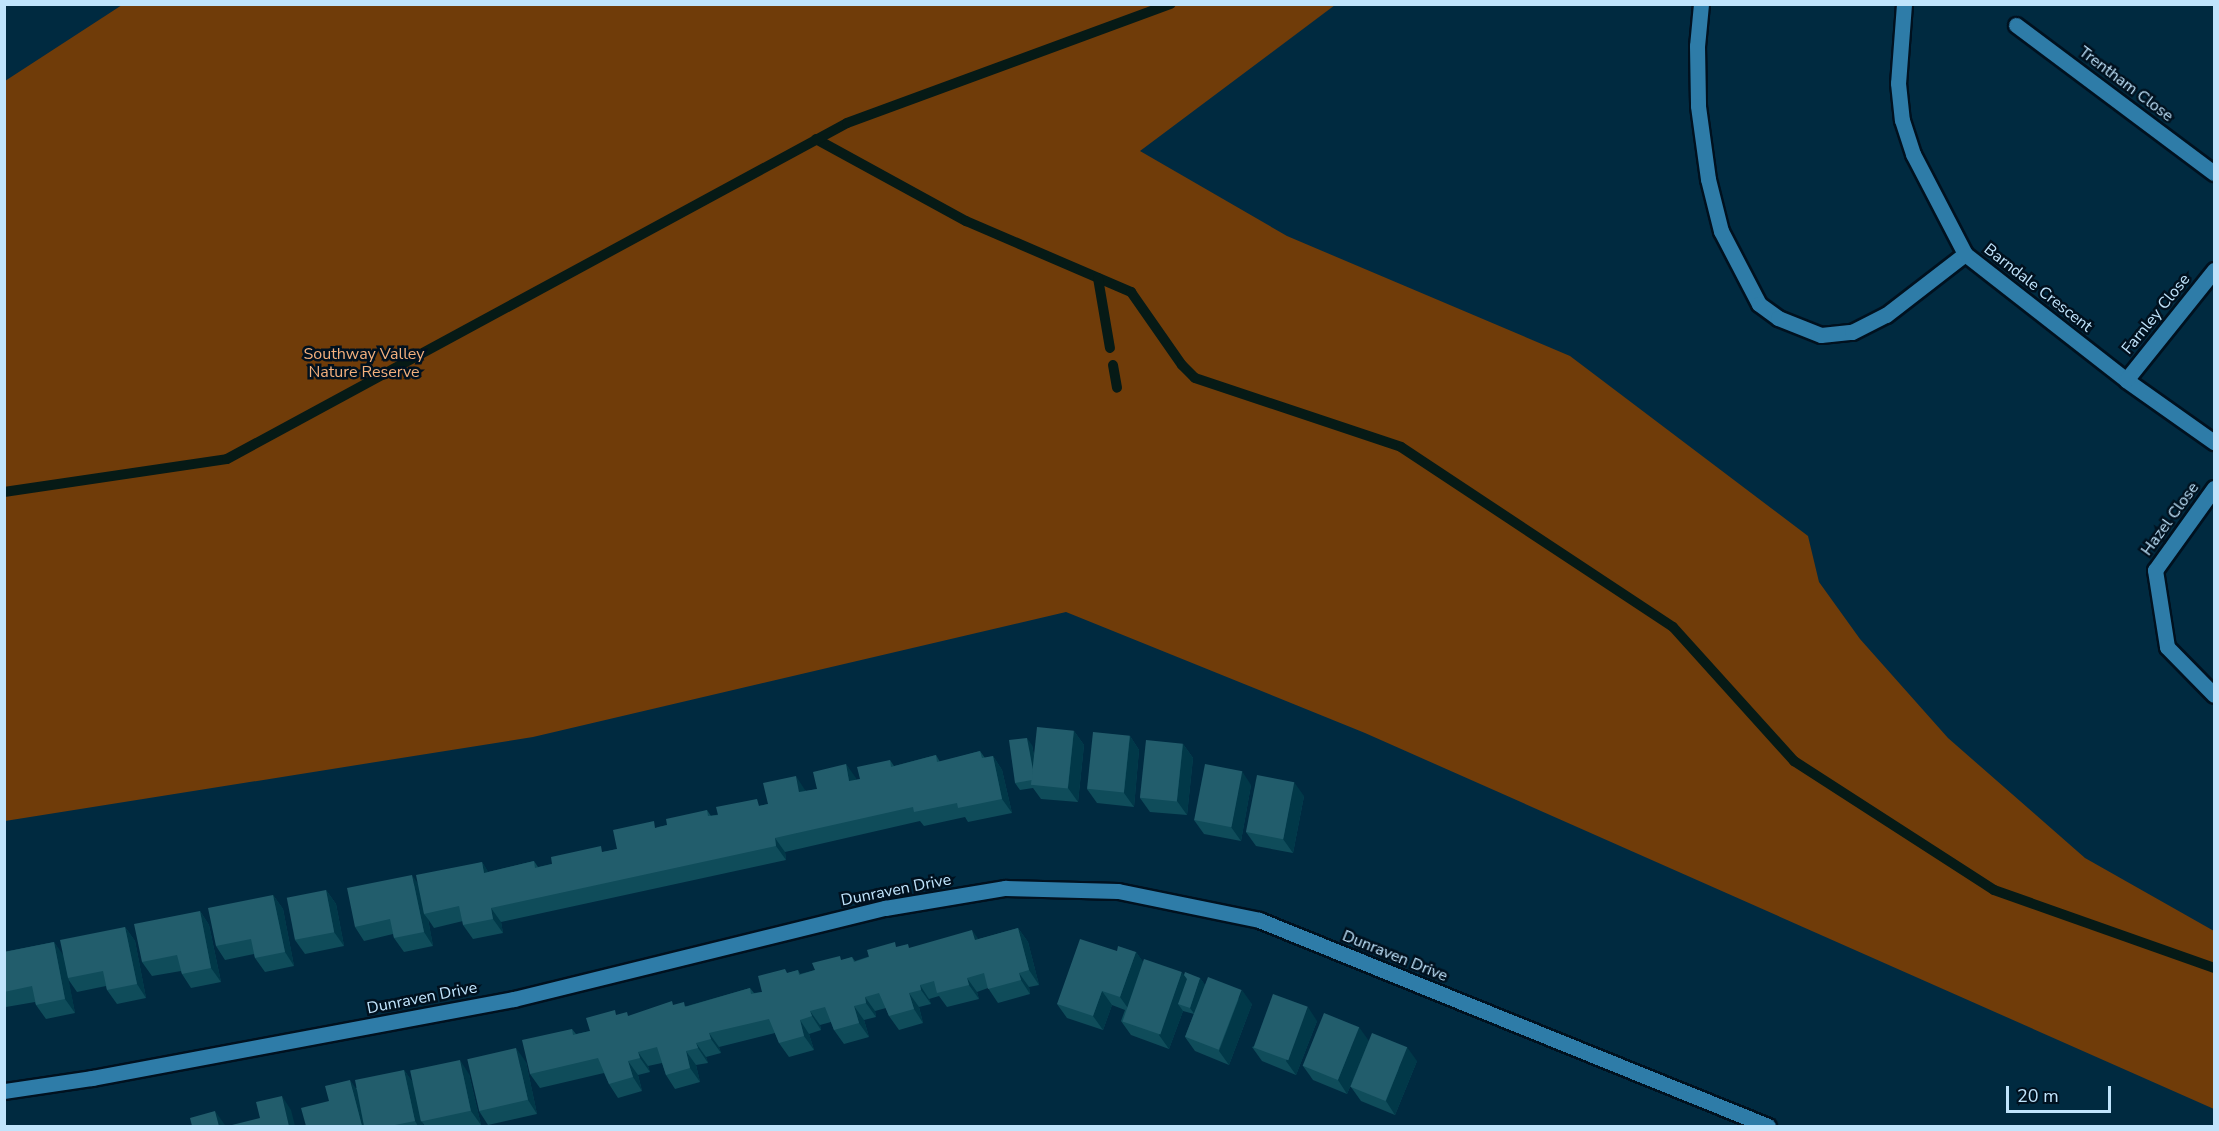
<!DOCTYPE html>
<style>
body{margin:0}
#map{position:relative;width:2219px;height:1131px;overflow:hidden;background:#002a40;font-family:"Nunito Sans",sans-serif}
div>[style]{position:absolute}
.green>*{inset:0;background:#703c09}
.stream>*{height:10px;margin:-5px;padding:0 5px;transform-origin:5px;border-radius:5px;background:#061a16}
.roads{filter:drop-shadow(2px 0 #00111f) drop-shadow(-2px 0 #00111f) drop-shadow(0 2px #00111f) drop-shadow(0 -2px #00111f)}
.minor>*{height:15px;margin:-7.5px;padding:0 7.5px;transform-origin:7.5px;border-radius:7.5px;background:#2e7ca8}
.wall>*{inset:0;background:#0f4c5a}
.shaded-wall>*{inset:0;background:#013848}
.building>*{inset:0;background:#225d6c;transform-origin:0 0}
span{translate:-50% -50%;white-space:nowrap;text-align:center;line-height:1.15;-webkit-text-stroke:5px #00111f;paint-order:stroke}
.street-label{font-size:16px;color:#c0e4fc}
.park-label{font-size:16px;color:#f3b07d}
.frame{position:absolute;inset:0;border:6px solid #c0e4fc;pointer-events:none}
.scale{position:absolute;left:2006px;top:1086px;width:105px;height:27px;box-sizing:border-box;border:3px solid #c0e4fc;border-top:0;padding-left:8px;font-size:18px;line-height:21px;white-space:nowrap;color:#c0e4fc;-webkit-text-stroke:4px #00111f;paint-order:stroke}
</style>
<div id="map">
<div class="green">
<i style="clip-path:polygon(122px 5px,1335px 5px,1140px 151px,1287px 236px,1570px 356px,1808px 536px,1819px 582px,1860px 639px,1948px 738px,2085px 858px,2214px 931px,2214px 1109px,1365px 733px,1066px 612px,533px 737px,5px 821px,5px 81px)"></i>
</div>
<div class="stream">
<i style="left:816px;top:139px;width:171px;rotate:28.7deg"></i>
<i style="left:966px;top:221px;width:180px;rotate:23.3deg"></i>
<i style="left:1131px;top:292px;width:89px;rotate:55.1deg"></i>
<i style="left:1182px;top:365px;width:18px;rotate:45deg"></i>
<i style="left:1195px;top:378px;width:217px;rotate:18.5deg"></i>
<i style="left:1401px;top:447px;width:326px;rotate:33.5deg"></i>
<i style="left:1673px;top:627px;width:181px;rotate:47.9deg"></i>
<i style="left:1794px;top:761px;width:238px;rotate:32.8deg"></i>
<i style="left:1994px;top:890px;width:233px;rotate:19.5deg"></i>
<i style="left:1098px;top:278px;width:71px;rotate:80.3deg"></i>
<i style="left:1113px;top:365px;width:23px;rotate:80deg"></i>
<i style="left:4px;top:492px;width:225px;rotate:-8.4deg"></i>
<i style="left:227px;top:459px;width:705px;rotate:-28.45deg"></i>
<i style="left:847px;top:123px;width:345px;rotate:-20.2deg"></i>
</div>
<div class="roads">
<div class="minor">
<i style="left:1701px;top:4px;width:42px;rotate:95.4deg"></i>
<i style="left:1697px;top:46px;width:60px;rotate:89deg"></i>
<i style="left:1698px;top:106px;width:74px;rotate:82.2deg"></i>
<i style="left:1708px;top:179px;width:54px;rotate:76deg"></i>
<i style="left:1721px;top:231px;width:82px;rotate:62.5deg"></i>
<i style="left:1759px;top:304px;width:24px;rotate:36deg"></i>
<i style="left:1778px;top:318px;width:46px;rotate:21.6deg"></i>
<i style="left:1821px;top:335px;width:31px;rotate:-6deg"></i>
<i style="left:1852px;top:332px;width:38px;rotate:-27deg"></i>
<i style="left:1886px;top:315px;width:100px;rotate:-37.7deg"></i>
<i style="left:1904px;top:4px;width:79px;rotate:94.3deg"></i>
<i style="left:1898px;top:83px;width:37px;rotate:84deg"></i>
<i style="left:1902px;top:120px;width:36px;rotate:72deg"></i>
<i style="left:1913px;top:154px;width:113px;rotate:62.5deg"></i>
<i style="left:1965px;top:254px;width:204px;rotate:38deg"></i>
<i style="left:2126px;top:380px;width:108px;rotate:35.2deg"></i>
<i style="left:2016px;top:25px;width:247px;rotate:36.8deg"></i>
<i style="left:2126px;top:380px;width:141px;rotate:-51.3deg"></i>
<i style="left:2214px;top:488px;width:101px;rotate:125.7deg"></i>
<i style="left:2155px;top:570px;width:78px;rotate:81.1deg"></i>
<i style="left:2167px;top:647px;width:67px;rotate:45.6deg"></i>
<i style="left:4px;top:1091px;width:89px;rotate:-8.4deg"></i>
<i style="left:92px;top:1078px;width:429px;rotate:-10.6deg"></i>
<i style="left:514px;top:999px;width:382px;rotate:-13.8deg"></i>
<i style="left:885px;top:908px;width:122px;rotate:-9.5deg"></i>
<i style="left:1005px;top:888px;width:113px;rotate:1.5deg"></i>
<i style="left:1118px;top:891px;width:144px;rotate:11.6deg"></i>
<i style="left:1259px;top:920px;width:549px;rotate:22.03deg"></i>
</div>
</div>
<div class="wall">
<i style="clip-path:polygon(1074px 731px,1084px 745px,1078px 802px,1041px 799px,1033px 788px,1020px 790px,1015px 783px,1032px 745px,1034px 755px)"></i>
<i style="clip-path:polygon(1130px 736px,1139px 750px,1134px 807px,1097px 803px,1087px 789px)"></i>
<i style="clip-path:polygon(1183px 744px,1193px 758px,1187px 815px,1150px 812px,1140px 798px)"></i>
<i style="clip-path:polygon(980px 751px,985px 758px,993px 756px,1002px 770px,1012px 813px,968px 822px,965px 817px,924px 826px,920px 821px,785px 852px,786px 860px,501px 922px,503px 933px,473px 939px,463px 925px,463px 921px,434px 928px,428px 919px,433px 946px,404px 952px,394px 938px,393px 934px,364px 941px,355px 927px,418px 883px,482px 862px,488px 872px,534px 861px,538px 867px,617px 849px,658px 827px,667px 825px,707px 810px,711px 816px,768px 804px,805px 790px,806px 791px,817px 789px,846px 764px,856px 780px,860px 779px,890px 760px,894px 766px,936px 755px,940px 762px)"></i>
<i style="clip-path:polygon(1251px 785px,1241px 841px,1204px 834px,1194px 820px)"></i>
<i style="clip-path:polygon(1304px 796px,1293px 853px,1256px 846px,1246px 832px)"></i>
<i style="clip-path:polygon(326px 890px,336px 904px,344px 946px,305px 954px,295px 940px)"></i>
<i style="clip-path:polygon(273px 895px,283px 909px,294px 966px,265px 972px,255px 958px,254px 954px,225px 960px,216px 946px)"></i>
<i style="clip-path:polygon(200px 911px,209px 925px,221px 982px,191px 988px,182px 974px,181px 971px,152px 976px,142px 962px)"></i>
<i style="clip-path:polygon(125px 927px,135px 941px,146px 998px,117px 1004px,107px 990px,106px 986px,77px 992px,68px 979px,75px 1013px,46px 1019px,36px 1005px,35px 1002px,6px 1007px,4px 1005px,4px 952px,54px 942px,63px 956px)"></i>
<i style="clip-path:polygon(1018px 928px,1028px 942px,1039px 985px,1029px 987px,1030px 994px,998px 1003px,988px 988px,977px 992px,979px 999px,947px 1007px,939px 996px,929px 999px,931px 1004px,919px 1007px,923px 1023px,899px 1030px,889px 1016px,886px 1008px,875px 1011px,876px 1017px,864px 1020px,869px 1037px,844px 1044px,834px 1030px,831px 1022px,820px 1025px,821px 1030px,809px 1034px,814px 1050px,789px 1057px,779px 1043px,775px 1033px,719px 1047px,721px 1053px,706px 1057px,708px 1063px,696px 1065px,700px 1082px,675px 1089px,666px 1075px,662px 1063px,648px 1066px,650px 1072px,638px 1075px,642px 1091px,618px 1098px,609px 1084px,604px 1073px,540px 1088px,530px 1074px,572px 1029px,576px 1034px,590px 1031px,617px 1015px,630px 1016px,674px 1005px,687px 1006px,750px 988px,754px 993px,762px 992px,788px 973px,798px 970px,800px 974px,815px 970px,843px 960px,852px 957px,855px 961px,898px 947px,910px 948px,979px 939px)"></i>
<i style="clip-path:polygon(1117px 951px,1136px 952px,1143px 962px,1184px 975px,1200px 978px,1205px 985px,1252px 1004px,1229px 1065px,1195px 1051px,1185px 1037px,1194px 1014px,1183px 1011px,1169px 1049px,1131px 1035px,1121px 1021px,1125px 1010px,1112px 1005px,1103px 1030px,1067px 1018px,1057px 1004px)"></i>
<i style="clip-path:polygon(1317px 1021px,1296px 1075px,1262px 1061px,1252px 1047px)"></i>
<i style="clip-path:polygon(1369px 1041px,1347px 1094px,1313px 1080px,1303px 1066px)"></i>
<i style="clip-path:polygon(1417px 1061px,1395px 1115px,1361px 1101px,1351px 1087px)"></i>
<i style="clip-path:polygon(526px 1062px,537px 1114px,488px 1125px,479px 1111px)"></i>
<i style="clip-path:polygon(404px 1070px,413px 1083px,469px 1074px,481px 1125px,476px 1126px,425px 1126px,422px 1122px,415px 1091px,423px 1126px,306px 1126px,329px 1101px,356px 1088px)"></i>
</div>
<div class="shaded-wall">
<i style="clip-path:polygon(1074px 731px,1084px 745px,1078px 802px,1068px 788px)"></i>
<i style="clip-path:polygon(1130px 736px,1139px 750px,1134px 807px,1124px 793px)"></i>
<i style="clip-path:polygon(1027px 738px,1032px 745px,1039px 785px,1034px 780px)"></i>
<i style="clip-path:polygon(1183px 744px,1193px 758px,1187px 815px,1177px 801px)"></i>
<i style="clip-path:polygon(993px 756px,1002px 770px,1012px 813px,1002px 799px)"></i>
<i style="clip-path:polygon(846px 764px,856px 778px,859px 795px,849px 781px)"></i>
<i style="clip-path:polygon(1242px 771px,1251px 785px,1241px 841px,1231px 827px)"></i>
<i style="clip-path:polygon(796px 776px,805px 790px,809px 806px,799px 792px)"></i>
<i style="clip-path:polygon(1294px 782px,1304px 796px,1293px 853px,1283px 839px)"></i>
<i style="clip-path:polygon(775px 838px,785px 852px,786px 860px,776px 846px)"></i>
<i style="clip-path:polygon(482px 862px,491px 876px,484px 873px)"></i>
<i style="clip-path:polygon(412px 875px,422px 889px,424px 914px,428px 919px,433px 946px,424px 932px)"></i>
<i style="clip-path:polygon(326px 890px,336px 904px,344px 946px,334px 932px)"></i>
<i style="clip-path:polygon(273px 895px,283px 909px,294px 966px,285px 952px)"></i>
<i style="clip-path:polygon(491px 908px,501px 922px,503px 933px,493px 919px)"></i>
<i style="clip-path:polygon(200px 911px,209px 925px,221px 982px,211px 968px)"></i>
<i style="clip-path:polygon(125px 927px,135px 941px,146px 998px,137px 984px)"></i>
<i style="clip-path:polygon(1018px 928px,1028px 942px,1039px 985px,1029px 970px)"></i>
<i style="clip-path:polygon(972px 930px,982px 944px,975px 940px)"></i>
<i style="clip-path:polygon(54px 942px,64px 956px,75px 1013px,65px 999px)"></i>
<i style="clip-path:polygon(1136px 952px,1146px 966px,1130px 1011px,1120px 997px)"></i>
<i style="clip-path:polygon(1182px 972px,1192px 986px,1178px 1004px,1183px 1011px,1169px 1049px,1159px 1035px)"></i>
<i style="clip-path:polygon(1019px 973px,1029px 987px,1030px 994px,1021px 980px)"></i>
<i style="clip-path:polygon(967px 978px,977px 992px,979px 999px,969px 985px)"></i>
<i style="clip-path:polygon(1200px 978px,1205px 985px,1195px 1015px,1190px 1008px)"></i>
<i style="clip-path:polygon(920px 985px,929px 999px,931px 1004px,921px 990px)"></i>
<i style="clip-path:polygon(1242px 990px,1252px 1004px,1229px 1065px,1219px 1051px)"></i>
<i style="clip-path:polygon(1102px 991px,1112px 1005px,1103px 1030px,1093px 1016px)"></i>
<i style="clip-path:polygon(909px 993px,919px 1007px,923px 1023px,914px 1009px)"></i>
<i style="clip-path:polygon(865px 997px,875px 1011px,876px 1017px,866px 1003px)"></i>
<i style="clip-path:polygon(854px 1006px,864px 1020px,869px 1037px,859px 1023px)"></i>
<i style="clip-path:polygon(1308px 1007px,1317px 1021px,1296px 1075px,1286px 1061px)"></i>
<i style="clip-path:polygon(810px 1011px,820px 1025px,821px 1030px,812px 1016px)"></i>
<i style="clip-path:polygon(800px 1020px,809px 1034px,814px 1050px,804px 1036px)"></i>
<i style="clip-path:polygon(1359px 1027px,1369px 1041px,1347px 1094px,1338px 1080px)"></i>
<i style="clip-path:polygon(709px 1033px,719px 1047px,721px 1053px,711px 1039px)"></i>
<i style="clip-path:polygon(696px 1043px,706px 1057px,708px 1063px,698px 1048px)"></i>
<i style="clip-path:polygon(1407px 1047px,1417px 1061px,1395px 1115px,1386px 1101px)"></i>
<i style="clip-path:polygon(516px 1048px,526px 1062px,537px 1114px,528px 1100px)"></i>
<i style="clip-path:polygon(686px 1051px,696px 1065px,700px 1082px,690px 1068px)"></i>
<i style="clip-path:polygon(638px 1052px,648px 1066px,650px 1072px,640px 1058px)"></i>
<i style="clip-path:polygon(460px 1060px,469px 1074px,481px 1125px,471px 1111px)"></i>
<i style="clip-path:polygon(628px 1061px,638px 1075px,642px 1091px,633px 1077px)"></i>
<i style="clip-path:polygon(404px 1070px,414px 1084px,423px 1126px,418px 1126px,415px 1121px)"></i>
<i style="clip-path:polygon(350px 1080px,360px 1094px,369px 1126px,362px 1126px)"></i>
<i style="clip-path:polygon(282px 1096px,291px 1110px,295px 1126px,289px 1126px)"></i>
<i style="clip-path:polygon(215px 1111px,225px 1125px,225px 1126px,219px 1126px)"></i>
</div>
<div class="building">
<i style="left:1037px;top:727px;width:37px;height:58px;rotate:6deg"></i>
<i style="left:1093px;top:732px;width:37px;height:57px;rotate:6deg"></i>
<i style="clip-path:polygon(1027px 738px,1033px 770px,1032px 780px,1015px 783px,1009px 740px)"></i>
<i style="left:1146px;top:740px;width:37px;height:58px;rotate:6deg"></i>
<i style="clip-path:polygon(980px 751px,982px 758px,993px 756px,1002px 799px,958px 808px,957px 803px,914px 812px,913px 807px,775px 838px,776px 846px,491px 908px,493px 919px,463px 925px,459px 906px,424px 914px,416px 875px,482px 862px,484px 873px,534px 861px,535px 868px,552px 864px,551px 857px,601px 846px,602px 852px,617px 849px,613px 830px,654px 821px,655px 828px,667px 825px,666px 819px,707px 810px,708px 816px,718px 815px,716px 807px,757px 799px,759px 806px,768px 804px,763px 783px,796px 776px,799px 792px,817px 789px,813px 772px,846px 764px,849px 781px,860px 779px,857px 767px,890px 760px,891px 767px,936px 755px,937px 762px)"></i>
<i style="left:1205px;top:764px;width:38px;height:57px;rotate:11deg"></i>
<i style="left:1257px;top:775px;width:38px;height:58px;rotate:11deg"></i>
<i style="clip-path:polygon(412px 875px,424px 932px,394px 938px,390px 919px,355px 927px,347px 888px)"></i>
<i style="left:326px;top:890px;width:43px;height:40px;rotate:79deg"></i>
<i style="clip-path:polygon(273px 895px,285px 952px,255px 958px,251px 939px,216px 946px,208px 908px)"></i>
<i style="clip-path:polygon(200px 911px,211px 968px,182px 974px,177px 955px,142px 962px,134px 924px)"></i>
<i style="clip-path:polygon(125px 927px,137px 984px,107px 990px,103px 971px,68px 978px,60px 940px)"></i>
<i style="clip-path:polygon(1018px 928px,1029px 970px,1019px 973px,1021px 980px,988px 989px,984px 973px,967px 978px,969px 985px,937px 993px,934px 981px,920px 985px,921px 990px,909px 993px,914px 1009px,889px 1016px,879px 993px,865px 997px,866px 1003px,854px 1006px,859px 1023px,834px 1030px,825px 1007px,810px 1011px,812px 1016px,800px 1020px,804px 1036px,779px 1043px,769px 1019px,709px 1033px,711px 1039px,696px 1043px,698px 1048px,686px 1051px,690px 1068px,666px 1075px,657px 1047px,638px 1052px,640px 1058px,628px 1061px,633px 1077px,609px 1084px,598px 1058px,530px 1074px,522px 1040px,572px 1029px,573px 1035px,590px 1031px,586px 1018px,615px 1010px,616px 1015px,627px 1012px,628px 1016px,672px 1001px,673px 1005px,684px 1002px,685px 1007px,750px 988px,751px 994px,762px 992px,758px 976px,785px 969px,787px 973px,798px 970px,799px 975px,815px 970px,812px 963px,840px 956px,841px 960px,852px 957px,854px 962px,869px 957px,867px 950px,895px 942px,896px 947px,908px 944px,909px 948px,972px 930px,975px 940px)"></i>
<i style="clip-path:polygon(1080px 939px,1117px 951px,1118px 946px,1136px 952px,1120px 997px,1102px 991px,1093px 1016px,1057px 1004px)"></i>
<i style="clip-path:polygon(54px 942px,65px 999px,36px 1005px,32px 986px,4px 992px,4px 952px)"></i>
<i style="left:1144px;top:959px;width:40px;height:66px;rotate:19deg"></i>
<i style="clip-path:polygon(1185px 972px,1200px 978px,1190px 1008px,1178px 1004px,1187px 979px,1184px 975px)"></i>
<i style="left:1208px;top:977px;width:36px;height:64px;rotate:21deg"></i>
<i style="left:1273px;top:994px;width:37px;height:57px;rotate:20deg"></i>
<i style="left:1324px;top:1013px;width:38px;height:57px;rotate:22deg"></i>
<i style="left:1372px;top:1033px;width:38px;height:58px;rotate:22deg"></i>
<i style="left:516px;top:1048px;width:53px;height:50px;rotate:77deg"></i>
<i style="left:460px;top:1060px;width:52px;height:51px;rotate:78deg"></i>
<i style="clip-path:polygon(404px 1070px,415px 1121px,390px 1126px,364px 1126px,355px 1080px)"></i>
<i style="clip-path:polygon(350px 1080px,362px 1126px,306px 1126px,301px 1108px,329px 1101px,325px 1086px)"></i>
<i style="clip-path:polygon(282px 1096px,289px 1126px,233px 1126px,232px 1125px,260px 1118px,256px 1102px)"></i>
<i style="clip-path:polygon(215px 1111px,219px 1126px,192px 1126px,190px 1118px)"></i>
</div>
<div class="street-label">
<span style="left:2126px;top:84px;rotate:37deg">Trentham Close</span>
<span style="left:2038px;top:288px;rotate:38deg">Barndale Crescent</span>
<span style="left:2156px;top:314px;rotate:-51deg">Farnley Close</span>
<span style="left:2170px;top:519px;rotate:-54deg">Hazel Close</span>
<span style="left:896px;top:890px;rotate:-11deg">Dunraven Drive</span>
<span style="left:1395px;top:956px;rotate:22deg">Dunraven Drive</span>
<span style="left:422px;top:998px;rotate:-11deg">Dunraven Drive</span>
</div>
<div class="park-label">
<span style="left:364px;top:363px">Southway Valley<br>Nature Reserve</span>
</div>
<div class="frame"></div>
<div class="scale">20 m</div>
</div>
